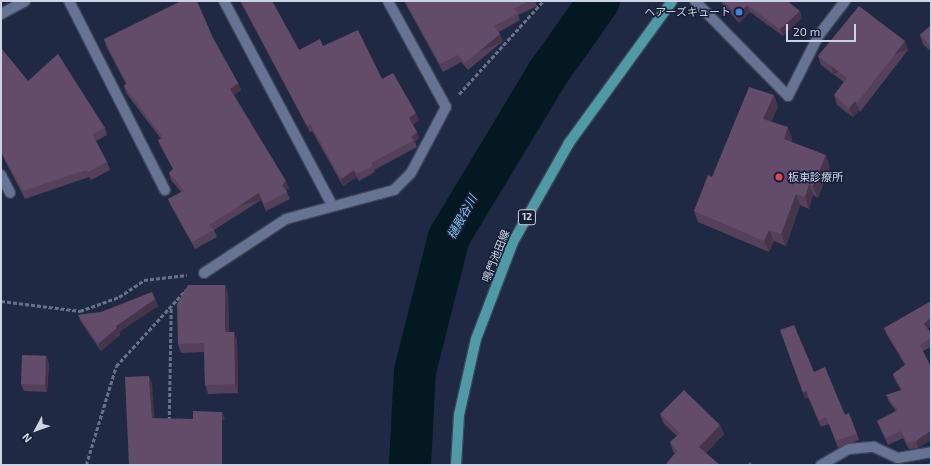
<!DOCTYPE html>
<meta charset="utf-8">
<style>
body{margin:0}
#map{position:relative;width:932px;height:466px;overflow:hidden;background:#202943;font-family:"Exo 2","Noto Sans JP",sans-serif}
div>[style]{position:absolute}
.river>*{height:42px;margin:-21px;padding:0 21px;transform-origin:21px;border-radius:21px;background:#031821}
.path>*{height:2.5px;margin-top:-1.25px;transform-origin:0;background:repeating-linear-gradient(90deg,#697188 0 4px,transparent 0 6px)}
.roads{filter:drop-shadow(1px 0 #3d445a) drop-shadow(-1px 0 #3d445a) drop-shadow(0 1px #3d445a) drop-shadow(0 -1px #3d445a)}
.minor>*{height:10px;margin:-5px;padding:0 5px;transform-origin:5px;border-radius:5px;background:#677392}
.primary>*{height:10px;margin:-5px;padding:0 5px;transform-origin:5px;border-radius:5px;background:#4e9ba5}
.wall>*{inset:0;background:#55405b}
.shaded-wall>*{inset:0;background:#45344a;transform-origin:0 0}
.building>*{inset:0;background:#634b6a;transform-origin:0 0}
.dots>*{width:11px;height:11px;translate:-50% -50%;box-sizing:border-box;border:2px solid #171f38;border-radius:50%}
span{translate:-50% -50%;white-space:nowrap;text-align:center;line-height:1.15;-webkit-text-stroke:3px #171f38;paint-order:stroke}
.shield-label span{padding:1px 3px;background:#171f38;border:1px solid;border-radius:3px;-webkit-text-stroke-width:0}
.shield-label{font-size:10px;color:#cdd4e5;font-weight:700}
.poi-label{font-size:11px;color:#cdd4e5}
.right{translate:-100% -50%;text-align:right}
.left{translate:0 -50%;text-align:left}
.street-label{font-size:11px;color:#cdd4e5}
.water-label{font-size:12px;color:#82caec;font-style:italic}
.frame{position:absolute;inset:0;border:2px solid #cdd4e5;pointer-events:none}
.north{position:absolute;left:16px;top:410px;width:40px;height:40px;-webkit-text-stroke:3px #171f38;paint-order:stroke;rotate:229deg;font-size:11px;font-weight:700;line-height:16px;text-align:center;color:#cdd4e5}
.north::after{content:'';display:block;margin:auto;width:14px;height:18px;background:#cdd4e5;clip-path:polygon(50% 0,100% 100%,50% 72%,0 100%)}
.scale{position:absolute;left:786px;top:24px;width:70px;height:18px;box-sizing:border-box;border:2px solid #cdd4e5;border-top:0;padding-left:5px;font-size:12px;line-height:14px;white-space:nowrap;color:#cdd4e5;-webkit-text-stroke:3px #171f38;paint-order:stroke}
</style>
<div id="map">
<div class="river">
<i style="left:410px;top:465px;width:94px;rotate:-87deg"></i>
<i style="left:415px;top:371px;width:138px;rotate:-75.8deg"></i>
<i style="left:449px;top:237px;width:192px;rotate:-58.9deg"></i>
<i style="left:548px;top:73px;width:88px;rotate:-54.7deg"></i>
</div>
<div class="path">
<i style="left:459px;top:94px;width:125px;rotate:-47.9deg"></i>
<i style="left:1px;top:301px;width:80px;rotate:7.2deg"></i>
<i style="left:80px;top:311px;width:41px;rotate:-19.7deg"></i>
<i style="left:119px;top:297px;width:30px;rotate:-34deg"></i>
<i style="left:144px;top:280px;width:43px;rotate:-6.6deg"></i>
<i style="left:169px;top:421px;width:115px;rotate:-89deg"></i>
<i style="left:86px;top:465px;width:103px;rotate:-73.1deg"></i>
<i style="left:116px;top:366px;width:103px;rotate:-47.4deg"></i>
</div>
<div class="roads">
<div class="minor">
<i style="left:69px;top:1px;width:212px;rotate:63.1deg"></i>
<i style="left:224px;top:1px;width:231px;rotate:62.1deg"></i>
<i style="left:695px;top:1px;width:133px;rotate:45.6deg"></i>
<i style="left:788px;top:96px;width:68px;rotate:-63.1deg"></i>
<i style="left:819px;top:35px;width:43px;rotate:-52.6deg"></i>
<i style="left:1px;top:14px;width:27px;rotate:-28deg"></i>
<i style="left:1px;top:175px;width:20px;rotate:63deg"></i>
<i style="left:204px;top:273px;width:98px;rotate:-33.4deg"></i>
<i style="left:286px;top:219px;width:112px;rotate:-15deg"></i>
<i style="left:394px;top:190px;width:24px;rotate:-45deg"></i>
<i style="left:411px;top:173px;width:75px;rotate:-62.1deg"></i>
<i style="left:446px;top:107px;width:121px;rotate:-118.7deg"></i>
<i style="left:821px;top:465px;width:32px;rotate:-30deg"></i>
<i style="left:849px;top:449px;width:25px;rotate:-5deg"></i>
<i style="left:874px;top:447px;width:26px;rotate:25deg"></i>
<i style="left:898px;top:458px;width:34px;rotate:-10deg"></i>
</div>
<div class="primary">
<i style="left:456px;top:465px;width:50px;rotate:-86.6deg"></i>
<i style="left:459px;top:415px;width:78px;rotate:-77.4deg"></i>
<i style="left:476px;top:339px;width:104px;rotate:-69.1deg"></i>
<i style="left:513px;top:242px;width:114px;rotate:-60.5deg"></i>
<i style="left:569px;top:143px;width:175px;rotate:-54deg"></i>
</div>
</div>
<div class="wall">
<i style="clip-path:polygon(240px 1px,272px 1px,299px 50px,323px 46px,382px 79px,419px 120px,413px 125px,417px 132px,419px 138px,415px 142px,417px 147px,374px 170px,375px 172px,359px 181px,357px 177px,343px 186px,312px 131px,310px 132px)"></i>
<i style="clip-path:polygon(404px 1px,535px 1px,537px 6px,518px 15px,520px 20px,499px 32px,503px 41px,468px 70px,461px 62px,443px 72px)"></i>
<i style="clip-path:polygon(720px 1px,787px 1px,802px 18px,783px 36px,750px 12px,739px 23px)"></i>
<i style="clip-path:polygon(931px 25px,931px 52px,923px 44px,920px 35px)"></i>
<i style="clip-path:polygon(213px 38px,238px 83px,241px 90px,234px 95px,289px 188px,286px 190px,287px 192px,290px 199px,266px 211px,261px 200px,214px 230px,217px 237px,195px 249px,171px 206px,168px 199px,181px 192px,171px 180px,169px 173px,173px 169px,161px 147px,158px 140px,161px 139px,126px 93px,124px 86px,126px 84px,106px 46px,104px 39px)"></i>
<i style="clip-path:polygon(905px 41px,908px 50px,860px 112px,859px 110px,853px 117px,837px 105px,834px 95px,844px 82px,821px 65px,818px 56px)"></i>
<i style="clip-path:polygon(1px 48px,28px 81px,105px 128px,107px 135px,96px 141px,107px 162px,110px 170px,91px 180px,89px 177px,25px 199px,1px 153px)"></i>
<i style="clip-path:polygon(774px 95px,778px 107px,771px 122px,792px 138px,791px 142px,830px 167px,818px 198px,813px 195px,809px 209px,800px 205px,786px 246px,774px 241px,769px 252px,698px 222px,694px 211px,712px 177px)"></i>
<i style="clip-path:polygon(225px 285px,228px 294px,229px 332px,234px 332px,237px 341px,238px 393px,208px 394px,205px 385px,204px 352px,181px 353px,178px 344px)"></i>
<i style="clip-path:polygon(155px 299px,158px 306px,119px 332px,120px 335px,101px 351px,81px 322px,78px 315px,101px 312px)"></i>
<i style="clip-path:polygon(884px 328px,928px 329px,931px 333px,931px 347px,923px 351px,918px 448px,909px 449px,903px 438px,888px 445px,880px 428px,877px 421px,896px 411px,889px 402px,886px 395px,901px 390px,895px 380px,893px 374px,905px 365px,887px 335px)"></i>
<i style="clip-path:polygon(46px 356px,49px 363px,47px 392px,24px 391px,21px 384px)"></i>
<i style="clip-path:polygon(814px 372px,845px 415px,857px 434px,859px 440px,838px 448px,829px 424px,821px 427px,808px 397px,805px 399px)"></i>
<i style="clip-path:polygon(660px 414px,720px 425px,724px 434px,706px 453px,675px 454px,673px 452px,670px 442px,677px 436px,664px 424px)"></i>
</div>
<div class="shaded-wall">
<i style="clip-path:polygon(747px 5px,750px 12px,739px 23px,737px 16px)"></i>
<i style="clip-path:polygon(800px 11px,802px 18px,783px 36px,780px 29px)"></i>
<i style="left:500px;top:34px;width:8px;height:45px;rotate:67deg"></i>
<i style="left:905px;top:41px;width:9px;height:78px;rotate:72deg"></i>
<i style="clip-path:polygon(238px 83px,241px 90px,232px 96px,230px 89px)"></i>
<i style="clip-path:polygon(774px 95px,778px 107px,767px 131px,763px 119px)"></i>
<i style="clip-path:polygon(855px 101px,859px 110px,853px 117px,849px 108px)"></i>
<i style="clip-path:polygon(416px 113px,419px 120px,412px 125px,409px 118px)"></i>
<i style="clip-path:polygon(788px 127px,792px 138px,788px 151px,784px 139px)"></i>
<i style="clip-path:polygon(417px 132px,419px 138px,415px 142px,414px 140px,411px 137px)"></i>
<i style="clip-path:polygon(826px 155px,830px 167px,818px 198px,813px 186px)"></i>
<i style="clip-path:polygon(354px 170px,357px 177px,343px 186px,341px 179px)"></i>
<i style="clip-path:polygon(286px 181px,289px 188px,284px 192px,282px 185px)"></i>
<i style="clip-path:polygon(809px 184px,813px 195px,809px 209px,805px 197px)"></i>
<i style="left:259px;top:193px;width:7px;height:59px;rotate:74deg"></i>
<i style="clip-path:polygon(796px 194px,800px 205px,786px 246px,781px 234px)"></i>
<i style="clip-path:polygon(769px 230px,774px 241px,769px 252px,764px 241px)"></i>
<i style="clip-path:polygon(225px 285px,228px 294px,229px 341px,225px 332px)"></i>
<i style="clip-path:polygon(155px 299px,158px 306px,119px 332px,120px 335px,101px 351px,98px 344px,116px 326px)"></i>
<i style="clip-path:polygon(931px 317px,931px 326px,926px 330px,924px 324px)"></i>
<i style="clip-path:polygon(234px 332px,237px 341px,238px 393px,235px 384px)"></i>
<i style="clip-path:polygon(46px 356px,49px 363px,47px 392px,45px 385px)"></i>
<i style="clip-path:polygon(149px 376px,152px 383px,155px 425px,152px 418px)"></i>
<i style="clip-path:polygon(806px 391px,808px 397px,805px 399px,803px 393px)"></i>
<i style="left:222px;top:412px;width:8px;height:53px;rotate:67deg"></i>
<i style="clip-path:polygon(720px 425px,724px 434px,703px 457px,699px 447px)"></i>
<i style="clip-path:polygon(931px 431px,931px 440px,918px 448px,916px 441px)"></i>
</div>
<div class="building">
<i style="clip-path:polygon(181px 1px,197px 1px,213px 38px,238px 83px,230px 89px,286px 181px,282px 185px,287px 192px,264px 204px,259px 193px,209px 225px,214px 230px,192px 242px,168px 199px,184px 191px,169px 173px,173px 169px,158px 140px,163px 138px,124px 86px,127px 84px,104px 39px)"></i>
<i style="clip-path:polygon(241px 1px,272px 1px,299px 50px,320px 39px,323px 46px,358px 30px,382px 79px,393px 73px,416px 113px,409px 118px,417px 132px,411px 137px,414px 140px,371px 163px,373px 166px,356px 174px,354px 170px,341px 179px,310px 124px,307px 126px)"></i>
<i style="clip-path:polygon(405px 1px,529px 1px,513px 9px,518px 13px,494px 26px,500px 34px,465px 63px,458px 55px,440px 64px)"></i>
<i style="clip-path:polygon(723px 1px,787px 1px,800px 11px,780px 29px,747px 5px,737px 16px)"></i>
<i style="clip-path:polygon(859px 6px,905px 41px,857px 103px,855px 101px,849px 108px,834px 95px,847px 78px,818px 56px)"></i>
<i style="clip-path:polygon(931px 25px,931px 47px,920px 35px)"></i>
<i style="clip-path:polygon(1px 48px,28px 81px,58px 54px,105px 128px,92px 134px,107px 162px,88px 172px,86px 170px,23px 191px,1px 151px)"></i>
<i style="clip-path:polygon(749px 87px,774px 95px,763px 119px,788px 127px,784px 139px,826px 155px,813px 186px,809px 184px,805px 197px,796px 194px,781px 234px,769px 230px,764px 241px,694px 211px,708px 175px,712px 177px)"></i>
<i style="clip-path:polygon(188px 285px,225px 285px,225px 332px,234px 332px,235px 384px,205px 385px,204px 343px,178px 344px,177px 304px)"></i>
<i style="clip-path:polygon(152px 292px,155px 299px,116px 326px,117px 328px,98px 344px,78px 315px,101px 312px)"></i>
<i style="clip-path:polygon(931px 301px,931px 317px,924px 324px,931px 333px,931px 338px,920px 345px,931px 367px,931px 431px,916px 441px,907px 443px,901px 431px,886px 438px,877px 421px,898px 410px,886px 395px,902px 390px,893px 374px,906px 364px,884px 328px)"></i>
<i style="clip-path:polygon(794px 325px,814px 372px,825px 367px,845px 415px,849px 413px,857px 434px,836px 441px,826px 417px,819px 421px,806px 391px,803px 393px,780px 330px)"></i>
<i style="left:22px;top:355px;width:24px;height:29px;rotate:2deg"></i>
<i style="clip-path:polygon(149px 376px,152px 418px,193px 419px,193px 411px,222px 412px,222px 465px,129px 465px,125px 377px)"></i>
<i style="clip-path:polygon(684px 390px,720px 425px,699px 447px,720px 465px,665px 465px,677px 451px,670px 442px,680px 433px,660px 414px)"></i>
<i style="clip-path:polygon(750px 462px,753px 465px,747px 465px)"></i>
<i style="clip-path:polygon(931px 463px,931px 465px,923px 465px)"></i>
</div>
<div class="dots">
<i style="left:739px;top:12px;background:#3f7fe0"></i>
<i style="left:779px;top:177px;background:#e0444e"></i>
</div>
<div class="shield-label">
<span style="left:527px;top:217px">12</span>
</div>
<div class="poi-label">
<span class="right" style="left:731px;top:12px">ヘアーズキュート</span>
<span class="left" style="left:788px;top:177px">板東診療所</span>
</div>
<div class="street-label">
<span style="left:496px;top:256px;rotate:-68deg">鳴門池田線</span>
</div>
<div class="water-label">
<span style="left:462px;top:217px;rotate:-61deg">樋殿谷川</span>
</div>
<div class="frame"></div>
<div class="north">N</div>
<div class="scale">20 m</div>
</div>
